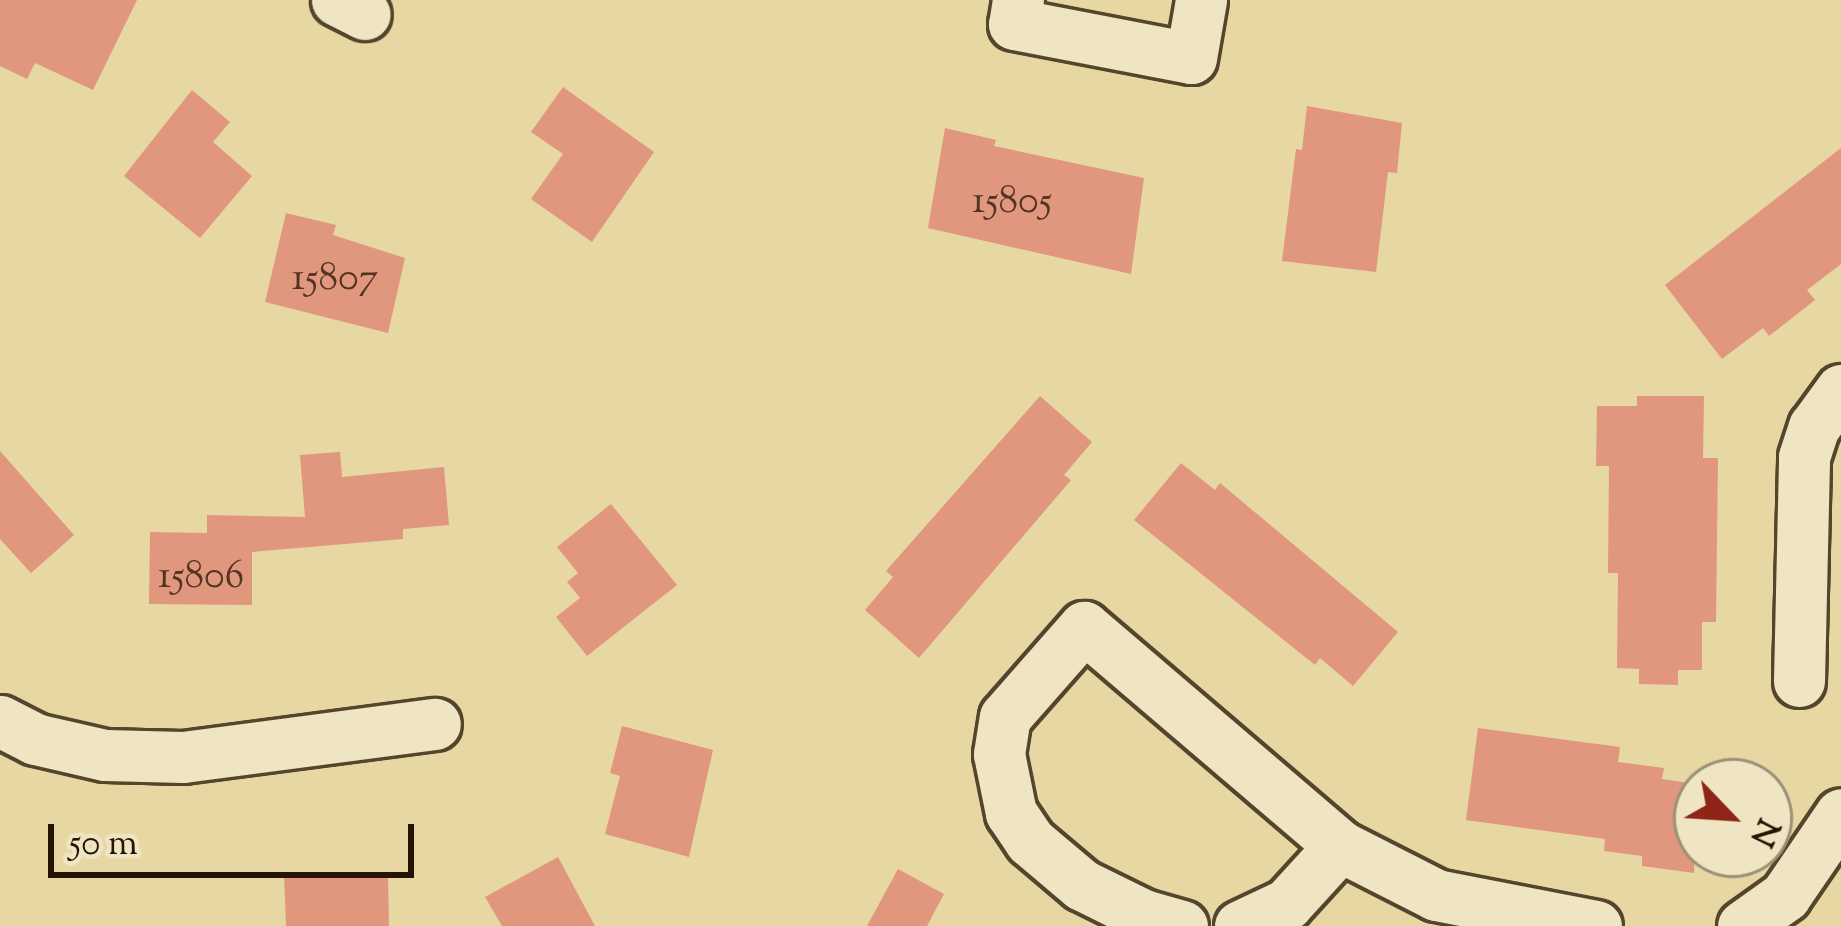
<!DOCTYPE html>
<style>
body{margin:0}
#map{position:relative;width:1841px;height:926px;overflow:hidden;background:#e7d7a3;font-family:"Sorts Mill Goudy",serif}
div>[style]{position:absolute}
.building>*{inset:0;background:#e1967e}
.roads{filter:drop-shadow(3px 0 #54452c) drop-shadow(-3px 0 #54452c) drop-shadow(0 3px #54452c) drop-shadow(0 -3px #54452c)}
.minor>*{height:51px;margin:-25.5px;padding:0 25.5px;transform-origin:25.5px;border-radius:25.5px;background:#efe5c3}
span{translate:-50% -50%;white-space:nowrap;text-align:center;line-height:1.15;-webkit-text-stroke:9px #efe5c3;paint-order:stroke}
.number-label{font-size:39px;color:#523422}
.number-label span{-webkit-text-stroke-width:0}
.north{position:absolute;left:1673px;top:758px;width:120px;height:120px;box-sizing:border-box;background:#efe5c3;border:3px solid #9d9177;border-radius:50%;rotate:115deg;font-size:33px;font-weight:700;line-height:48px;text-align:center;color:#231404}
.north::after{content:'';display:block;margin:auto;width:42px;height:54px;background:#8f2418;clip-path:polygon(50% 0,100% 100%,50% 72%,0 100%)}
.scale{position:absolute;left:48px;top:824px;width:366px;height:54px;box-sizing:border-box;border:6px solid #231404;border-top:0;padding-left:15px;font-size:36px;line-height:42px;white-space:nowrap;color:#231404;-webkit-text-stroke:9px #efe5c3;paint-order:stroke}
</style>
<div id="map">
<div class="building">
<i style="clip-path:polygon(0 0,137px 0,93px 90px,35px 63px,27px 79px,0 66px)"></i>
<i style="clip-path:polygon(563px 87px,654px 152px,592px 242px,531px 199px,563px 154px,531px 132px)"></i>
<i style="clip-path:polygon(192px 90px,230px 122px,213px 142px,252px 176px,200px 238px,124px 176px)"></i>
<i style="clip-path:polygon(1307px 106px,1402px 123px,1397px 173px,1388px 172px,1376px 272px,1282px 261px,1296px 149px,1302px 150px)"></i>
<i style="clip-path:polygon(945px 128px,996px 140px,994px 146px,1144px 178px,1131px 274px,928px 228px)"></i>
<i style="clip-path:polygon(1841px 148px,1841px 264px,1807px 290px,1815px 300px,1769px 336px,1763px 328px,1722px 359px,1665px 285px)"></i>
<i style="clip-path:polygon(286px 213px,336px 225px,333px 235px,405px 258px,388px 333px,265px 302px)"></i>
<i style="clip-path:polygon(1040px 396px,1092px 442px,1064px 475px,1071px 480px,919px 658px,865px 610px,893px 577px,886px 571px)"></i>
<i style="clip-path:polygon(1637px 396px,1704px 396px,1703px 458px,1718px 458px,1716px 622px,1702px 622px,1702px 670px,1678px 670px,1678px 685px,1639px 684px,1639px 669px,1617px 668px,1618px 573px,1608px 573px,1609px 466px,1596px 466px,1597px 406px,1637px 406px)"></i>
<i style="clip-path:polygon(0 451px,74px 535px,31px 573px,0 539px)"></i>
<i style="clip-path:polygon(340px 452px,342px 477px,444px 467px,449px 525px,403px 529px,403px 539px,252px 552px,252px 605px,149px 604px,150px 532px,207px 533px,207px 515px,305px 517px,300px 455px)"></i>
<i style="clip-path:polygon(1181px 463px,1215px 490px,1220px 483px,1398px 632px,1353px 686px,1320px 658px,1315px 665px,1134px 520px)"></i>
<i style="clip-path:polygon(611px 504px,677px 585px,587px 656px,556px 617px,580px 598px,567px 582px,578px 573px,557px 547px)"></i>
<i style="clip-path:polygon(622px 726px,713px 750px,689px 857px,605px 834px,620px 776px,610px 773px)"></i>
<i style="clip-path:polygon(1478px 728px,1620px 747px,1618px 762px,1664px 768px,1662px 779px,1697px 784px,1694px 873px,1642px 866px,1642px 856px,1604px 851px,1605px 839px,1466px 820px)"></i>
<i style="clip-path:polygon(558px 857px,595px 926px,502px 926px,485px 897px)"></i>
<i style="clip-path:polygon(898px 869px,944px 894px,927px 926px,867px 926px)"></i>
<i style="clip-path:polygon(334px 873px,334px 878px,388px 877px,389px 926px,286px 926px,284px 874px)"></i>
</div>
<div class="roads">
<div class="minor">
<i style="left:337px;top:0;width:31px;rotate:27deg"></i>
<i style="left:1018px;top:0;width:24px;rotate:99deg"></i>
<i style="left:1014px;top:24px;width:180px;rotate:10.9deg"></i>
<i style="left:1191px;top:58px;width:59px;rotate:-80.2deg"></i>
<i style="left:1799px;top:681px;width:224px;rotate:-88.7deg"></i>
<i style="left:1804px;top:457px;width:32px;rotate:-72deg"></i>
<i style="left:1814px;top:427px;width:46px;rotate:-53.9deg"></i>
<i style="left:0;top:721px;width:39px;rotate:27deg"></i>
<i style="left:35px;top:739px;width:72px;rotate:12.9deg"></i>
<i style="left:105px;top:755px;width:78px;rotate:1.5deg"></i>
<i style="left:183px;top:757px;width:254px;rotate:-7.5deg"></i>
<i style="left:1182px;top:926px;width:41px;rotate:-164.2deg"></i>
<i style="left:1143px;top:915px;width:68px;rotate:-153.8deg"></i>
<i style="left:1082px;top:885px;width:68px;rotate:-139.8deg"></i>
<i style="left:1030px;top:841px;width:34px;rotate:-124deg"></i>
<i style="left:1011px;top:813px;width:60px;rotate:-101.5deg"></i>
<i style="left:999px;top:754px;width:37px;rotate:-81deg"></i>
<i style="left:1005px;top:717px;width:120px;rotate:-48.7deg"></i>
<i style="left:1084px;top:627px;width:337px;rotate:40.5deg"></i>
<i style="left:1340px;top:846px;width:108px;rotate:27deg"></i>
<i style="left:1436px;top:895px;width:163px;rotate:11deg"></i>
<i style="left:1240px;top:926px;width:52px;rotate:-25.1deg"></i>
<i style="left:1287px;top:904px;width:79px;rotate:-47.6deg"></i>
<i style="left:1743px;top:926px;width:52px;rotate:-35.5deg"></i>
<i style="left:1785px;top:896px;width:99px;rotate:-55.7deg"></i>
</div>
</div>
<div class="number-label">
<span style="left:1012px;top:203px">15805</span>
<span style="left:335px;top:280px">15807</span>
<span style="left:201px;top:578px">15806</span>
</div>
<div class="north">N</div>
<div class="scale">50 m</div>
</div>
